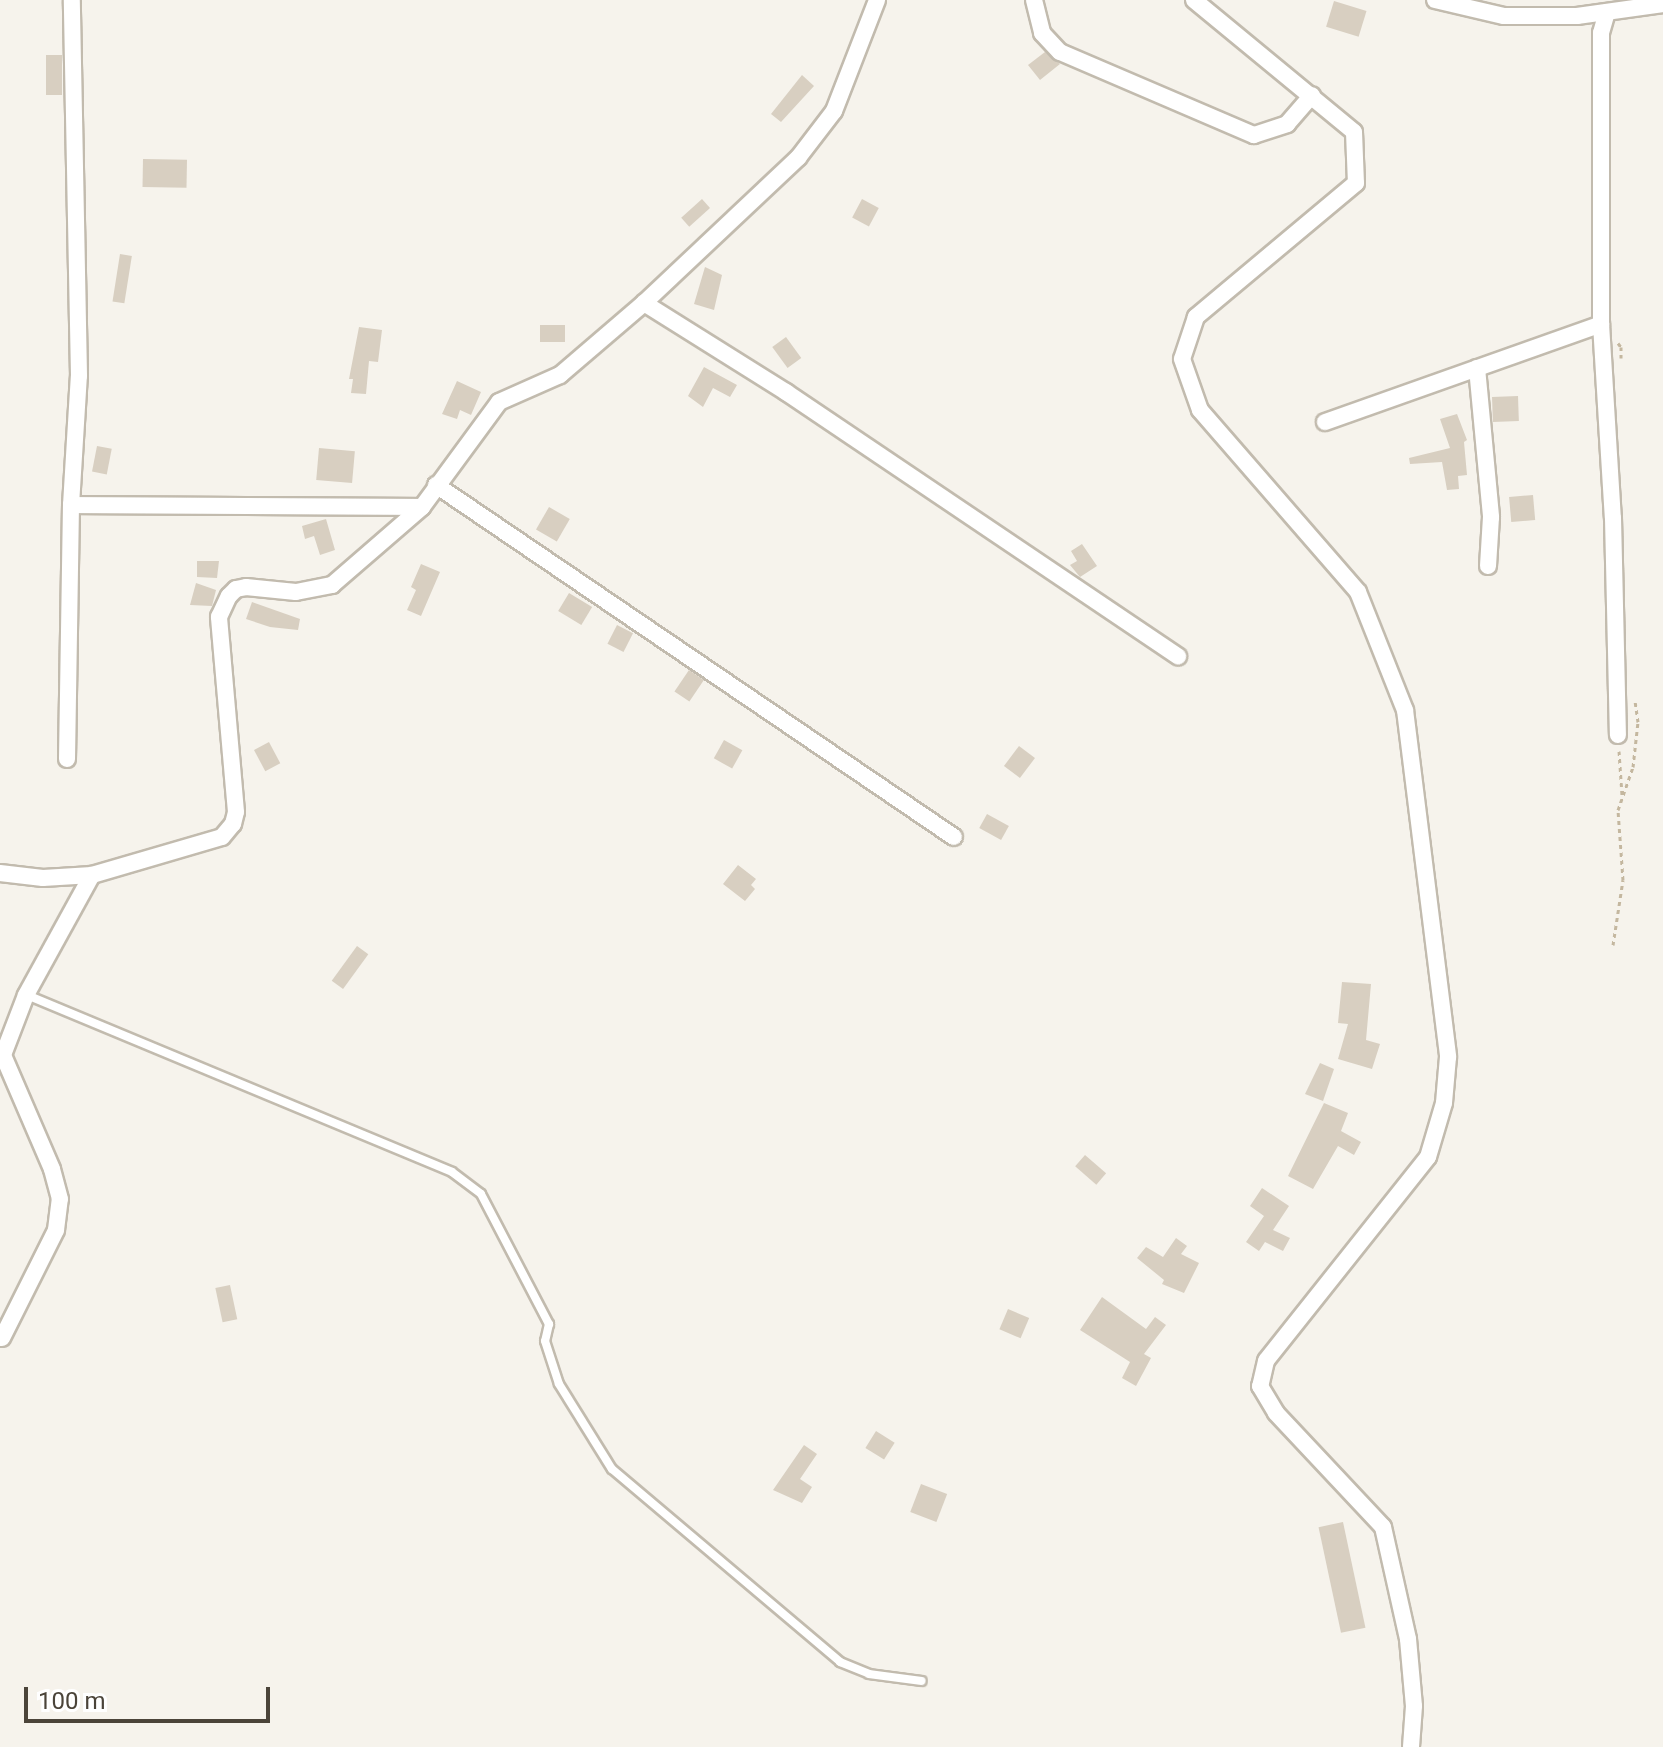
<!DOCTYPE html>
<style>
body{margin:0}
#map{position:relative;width:1663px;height:1747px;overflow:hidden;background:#f6f3ec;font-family:Roboto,sans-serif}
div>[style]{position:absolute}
.building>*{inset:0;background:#d8cfc1;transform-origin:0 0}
.path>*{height:3px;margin-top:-1.5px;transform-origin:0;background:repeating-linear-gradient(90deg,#c4b79f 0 4px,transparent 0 8px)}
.roads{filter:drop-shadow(2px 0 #c2bbae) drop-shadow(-2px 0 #c2bbae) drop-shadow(0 2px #c2bbae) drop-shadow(0 -2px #c2bbae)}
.lane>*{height:8px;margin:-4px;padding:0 4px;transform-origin:4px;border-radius:4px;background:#fff}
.street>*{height:16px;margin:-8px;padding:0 8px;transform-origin:8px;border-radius:8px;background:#fff}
span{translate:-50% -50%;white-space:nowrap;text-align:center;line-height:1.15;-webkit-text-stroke:6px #fff;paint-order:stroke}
.scale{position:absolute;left:24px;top:1687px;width:246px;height:36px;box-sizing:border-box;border:4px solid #4b4439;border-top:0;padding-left:10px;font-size:24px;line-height:28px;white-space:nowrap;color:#4b4439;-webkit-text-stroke:6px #fff;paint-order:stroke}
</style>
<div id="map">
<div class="building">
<i style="left:1334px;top:1px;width:34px;height:27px;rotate:17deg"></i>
<i style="clip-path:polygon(1045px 52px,1060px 64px,1040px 80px,1028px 65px)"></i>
<i style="left:46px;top:55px;width:16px;height:40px"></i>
<i style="clip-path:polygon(802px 75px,814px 86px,781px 122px,771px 114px)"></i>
<i style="left:143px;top:159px;width:44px;height:28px;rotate:1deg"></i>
<i style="left:702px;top:199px;width:12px;height:28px;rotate:48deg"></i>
<i style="left:862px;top:199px;width:19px;height:21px;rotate:28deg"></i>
<i style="left:120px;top:254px;width:12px;height:48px;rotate:9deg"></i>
<i style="clip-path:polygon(705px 267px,722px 275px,714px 310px,694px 304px)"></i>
<i style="left:565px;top:325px;width:17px;height:25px;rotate:90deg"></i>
<i style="clip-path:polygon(359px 327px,382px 330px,378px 362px,369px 361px,366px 394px,351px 393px,353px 379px,349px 379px)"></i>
<i style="left:786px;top:337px;width:26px;height:17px;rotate:54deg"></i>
<i style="clip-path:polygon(704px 367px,737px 385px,730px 397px,713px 388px,703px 407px,688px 396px)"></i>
<i style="clip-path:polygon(457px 381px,481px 392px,471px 415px,460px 410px,457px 419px,442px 414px)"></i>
<i style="left:1518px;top:396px;width:25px;height:26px;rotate:88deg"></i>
<i style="clip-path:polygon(1457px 414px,1467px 440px,1464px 442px,1467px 475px,1458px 476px,1459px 489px,1447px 490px,1442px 462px,1410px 464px,1409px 458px,1450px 448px,1440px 419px)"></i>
<i style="left:97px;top:446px;width:15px;height:26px;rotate:11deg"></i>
<i style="left:319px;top:448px;width:36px;height:32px;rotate:5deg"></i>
<i style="left:1533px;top:495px;width:25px;height:24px;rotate:85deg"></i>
<i style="left:549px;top:507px;width:24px;height:26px;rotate:30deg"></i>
<i style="clip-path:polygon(326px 519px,335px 550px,320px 555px,314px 536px,305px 539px,302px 526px)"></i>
<i style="clip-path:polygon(1082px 544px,1097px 566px,1080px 577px,1070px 565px,1077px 561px,1071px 551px)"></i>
<i style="clip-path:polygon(197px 561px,219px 561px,217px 578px,197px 577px)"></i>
<i style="clip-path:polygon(421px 564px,440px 572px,421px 616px,407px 610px,416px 590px,411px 587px)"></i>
<i style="clip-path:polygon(196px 583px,216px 590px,212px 606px,190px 605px)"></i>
<i style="left:569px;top:593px;width:27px;height:21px;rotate:31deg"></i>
<i style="clip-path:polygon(252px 602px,300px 619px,298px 630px,270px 627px,246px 619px)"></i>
<i style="left:617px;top:625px;width:18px;height:21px;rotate:27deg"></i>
<i style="left:689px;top:670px;width:18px;height:26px;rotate:34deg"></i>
<i style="left:724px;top:740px;width:21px;height:21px;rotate:29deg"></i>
<i style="left:269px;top:742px;width:24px;height:17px;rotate:62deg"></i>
<i style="left:1019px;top:746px;width:20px;height:25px;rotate:37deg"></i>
<i style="left:987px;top:814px;width:25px;height:16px;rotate:29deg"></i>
<i style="clip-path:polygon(738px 865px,756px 879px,751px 885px,755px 889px,745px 901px,723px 884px)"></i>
<i style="left:357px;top:946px;width:14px;height:43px;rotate:36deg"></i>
<i style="clip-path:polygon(1342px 982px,1371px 984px,1366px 1040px,1380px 1044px,1372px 1069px,1338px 1059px,1348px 1024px,1338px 1023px)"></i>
<i style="clip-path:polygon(1320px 1063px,1334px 1069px,1323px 1101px,1305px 1094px)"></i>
<i style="clip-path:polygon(1324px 1103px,1348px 1113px,1341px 1131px,1361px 1142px,1354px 1155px,1338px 1146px,1313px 1189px,1288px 1176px)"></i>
<i style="left:1085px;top:1155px;width:28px;height:15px;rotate:41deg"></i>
<i style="clip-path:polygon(1262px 1188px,1289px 1206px,1273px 1230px,1290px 1238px,1283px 1251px,1265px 1242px,1259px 1251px,1246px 1242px,1264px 1216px,1250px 1206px)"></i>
<i style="clip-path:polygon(1176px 1238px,1187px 1246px,1181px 1254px,1199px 1263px,1184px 1293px,1162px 1284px,1164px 1280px,1137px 1258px,1146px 1247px,1163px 1257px)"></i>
<i style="left:230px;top:1285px;width:35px;height:15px;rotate:78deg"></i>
<i style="clip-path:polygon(1102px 1297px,1146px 1329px,1155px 1317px,1166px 1325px,1144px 1354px,1151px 1358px,1136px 1386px,1122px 1378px,1130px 1362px,1080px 1330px)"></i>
<i style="left:1008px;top:1309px;width:23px;height:22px;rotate:23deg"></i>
<i style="left:876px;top:1431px;width:22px;height:20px;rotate:32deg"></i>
<i style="clip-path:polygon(804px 1445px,817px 1454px,800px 1479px,812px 1487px,802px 1503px,773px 1490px)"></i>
<i style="left:921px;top:1484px;width:28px;height:30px;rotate:21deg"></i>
<i style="left:1343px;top:1522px;width:108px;height:25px;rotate:78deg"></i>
</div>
<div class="path">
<i style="left:1618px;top:343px;width:5px;rotate:53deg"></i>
<i style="left:1621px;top:347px;width:11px;rotate:90deg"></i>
<i style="left:1619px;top:751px;width:44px;rotate:86.1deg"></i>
<i style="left:1613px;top:945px;width:66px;rotate:-81.3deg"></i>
<i style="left:1623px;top:880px;width:70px;rotate:-94.1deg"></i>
<i style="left:1618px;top:810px;width:46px;rotate:-70.8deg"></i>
<i style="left:1633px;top:767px;width:45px;rotate:-83.7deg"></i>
<i style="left:1638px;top:722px;width:21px;rotate:-98deg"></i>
</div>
<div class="roads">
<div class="lane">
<i style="left:27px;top:995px;width:460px;rotate:22.6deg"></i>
<i style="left:452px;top:1172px;width:36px;rotate:37deg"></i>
<i style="left:481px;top:1194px;width:147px;rotate:62.4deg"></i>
<i style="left:549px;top:1324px;width:17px;rotate:103deg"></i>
<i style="left:545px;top:1341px;width:45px;rotate:72deg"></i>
<i style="left:559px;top:1384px;width:100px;rotate:58.1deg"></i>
<i style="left:612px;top:1469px;width:299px;rotate:40.2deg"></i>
<i style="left:840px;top:1662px;width:31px;rotate:22deg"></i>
<i style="left:869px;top:1674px;width:53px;rotate:7.5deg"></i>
</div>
<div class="street">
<i style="left:1034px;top:0;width:34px;rotate:76deg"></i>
<i style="left:1042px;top:33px;width:26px;rotate:47deg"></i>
<i style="left:1060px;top:52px;width:211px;rotate:23.2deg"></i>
<i style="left:1254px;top:135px;width:35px;rotate:-18deg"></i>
<i style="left:1287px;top:124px;width:38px;rotate:-49deg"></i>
<i style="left:1194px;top:0;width:207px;rotate:39.5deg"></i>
<i style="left:1354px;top:132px;width:51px;rotate:87.8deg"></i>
<i style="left:1356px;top:183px;width:209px;rotate:140.1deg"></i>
<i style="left:1196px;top:317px;width:44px;rotate:108.4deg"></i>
<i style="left:1182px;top:359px;width:54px;rotate:70.6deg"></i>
<i style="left:1200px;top:410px;width:241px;rotate:49deg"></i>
<i style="left:1358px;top:592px;width:127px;rotate:68.3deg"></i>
<i style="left:1405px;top:710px;width:350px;rotate:82.9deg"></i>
<i style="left:1448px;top:1057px;width:46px;rotate:95deg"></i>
<i style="left:1444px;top:1103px;width:56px;rotate:106.5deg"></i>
<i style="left:1428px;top:1157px;width:260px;rotate:128.5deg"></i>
<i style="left:1266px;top:1361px;width:26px;rotate:103deg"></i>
<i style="left:1260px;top:1386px;width:31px;rotate:59deg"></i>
<i style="left:1276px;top:1413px;width:156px;rotate:46.8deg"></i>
<i style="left:1383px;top:1527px;width:115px;rotate:77.4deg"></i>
<i style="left:1408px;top:1639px;width:67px;rotate:84.9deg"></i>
<i style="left:1414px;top:1706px;width:41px;rotate:94.2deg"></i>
<i style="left:1435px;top:0;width:71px;rotate:13.1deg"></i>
<i style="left:1504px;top:16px;width:73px"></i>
<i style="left:1577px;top:16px;width:87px;rotate:-7.9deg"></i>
<i style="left:1607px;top:12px;width:22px;rotate:106deg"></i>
<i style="left:1601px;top:33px;width:291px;rotate:90deg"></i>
<i style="left:1601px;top:324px;width:194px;rotate:86.5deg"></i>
<i style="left:1613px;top:518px;width:217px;rotate:88.7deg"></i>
<i style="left:644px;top:303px;width:168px;rotate:32.1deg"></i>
<i style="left:786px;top:392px;width:473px;rotate:34deg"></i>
<i style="left:1477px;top:368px;width:150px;rotate:84.6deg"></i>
<i style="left:1491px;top:517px;width:49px;rotate:93.5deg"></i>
<i style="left:1325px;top:422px;width:293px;rotate:-19.5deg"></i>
<i style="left:436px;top:485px;width:626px;rotate:34.2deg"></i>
<i style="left:71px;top:505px;width:351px;rotate:0.3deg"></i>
<i style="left:67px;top:759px;width:254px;rotate:-89.1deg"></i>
<i style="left:71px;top:505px;width:129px;rotate:-86.5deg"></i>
<i style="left:79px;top:376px;width:376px;rotate:-91.1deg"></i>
<i style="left:0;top:873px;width:43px;rotate:6.6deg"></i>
<i style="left:43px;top:878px;width:49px;rotate:-3.5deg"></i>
<i style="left:92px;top:875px;width:135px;rotate:-16.3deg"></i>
<i style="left:222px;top:837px;width:17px;rotate:-50deg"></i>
<i style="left:233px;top:824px;width:12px;rotate:-76deg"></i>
<i style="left:236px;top:812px;width:196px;rotate:-95deg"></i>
<i style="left:219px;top:617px;width:23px;rotate:-65deg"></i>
<i style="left:229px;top:596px;width:10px;rotate:-45deg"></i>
<i style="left:236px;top:589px;width:10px;rotate:-11deg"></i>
<i style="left:246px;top:587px;width:50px;rotate:5.7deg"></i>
<i style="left:296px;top:592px;width:37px;rotate:-11deg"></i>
<i style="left:332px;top:585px;width:119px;rotate:-40.9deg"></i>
<i style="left:422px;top:507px;width:130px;rotate:-53.7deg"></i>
<i style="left:499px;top:402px;width:67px;rotate:-23.9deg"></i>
<i style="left:560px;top:375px;width:111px;rotate:-40.6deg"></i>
<i style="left:644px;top:303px;width:212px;rotate:-43.3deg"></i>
<i style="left:798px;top:158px;width:59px;rotate:-52.5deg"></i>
<i style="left:834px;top:111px;width:119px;rotate:-68.8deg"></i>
<i style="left:2px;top:1338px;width:121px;rotate:-63.4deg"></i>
<i style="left:56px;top:1230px;width:31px;rotate:-83deg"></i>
<i style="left:60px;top:1199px;width:31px;rotate:-105deg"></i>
<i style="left:52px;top:1169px;width:124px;rotate:-113.3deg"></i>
<i style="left:3px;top:1055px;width:64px;rotate:-69deg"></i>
<i style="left:26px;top:995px;width:137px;rotate:-61.2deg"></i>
</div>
</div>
<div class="scale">100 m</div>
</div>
